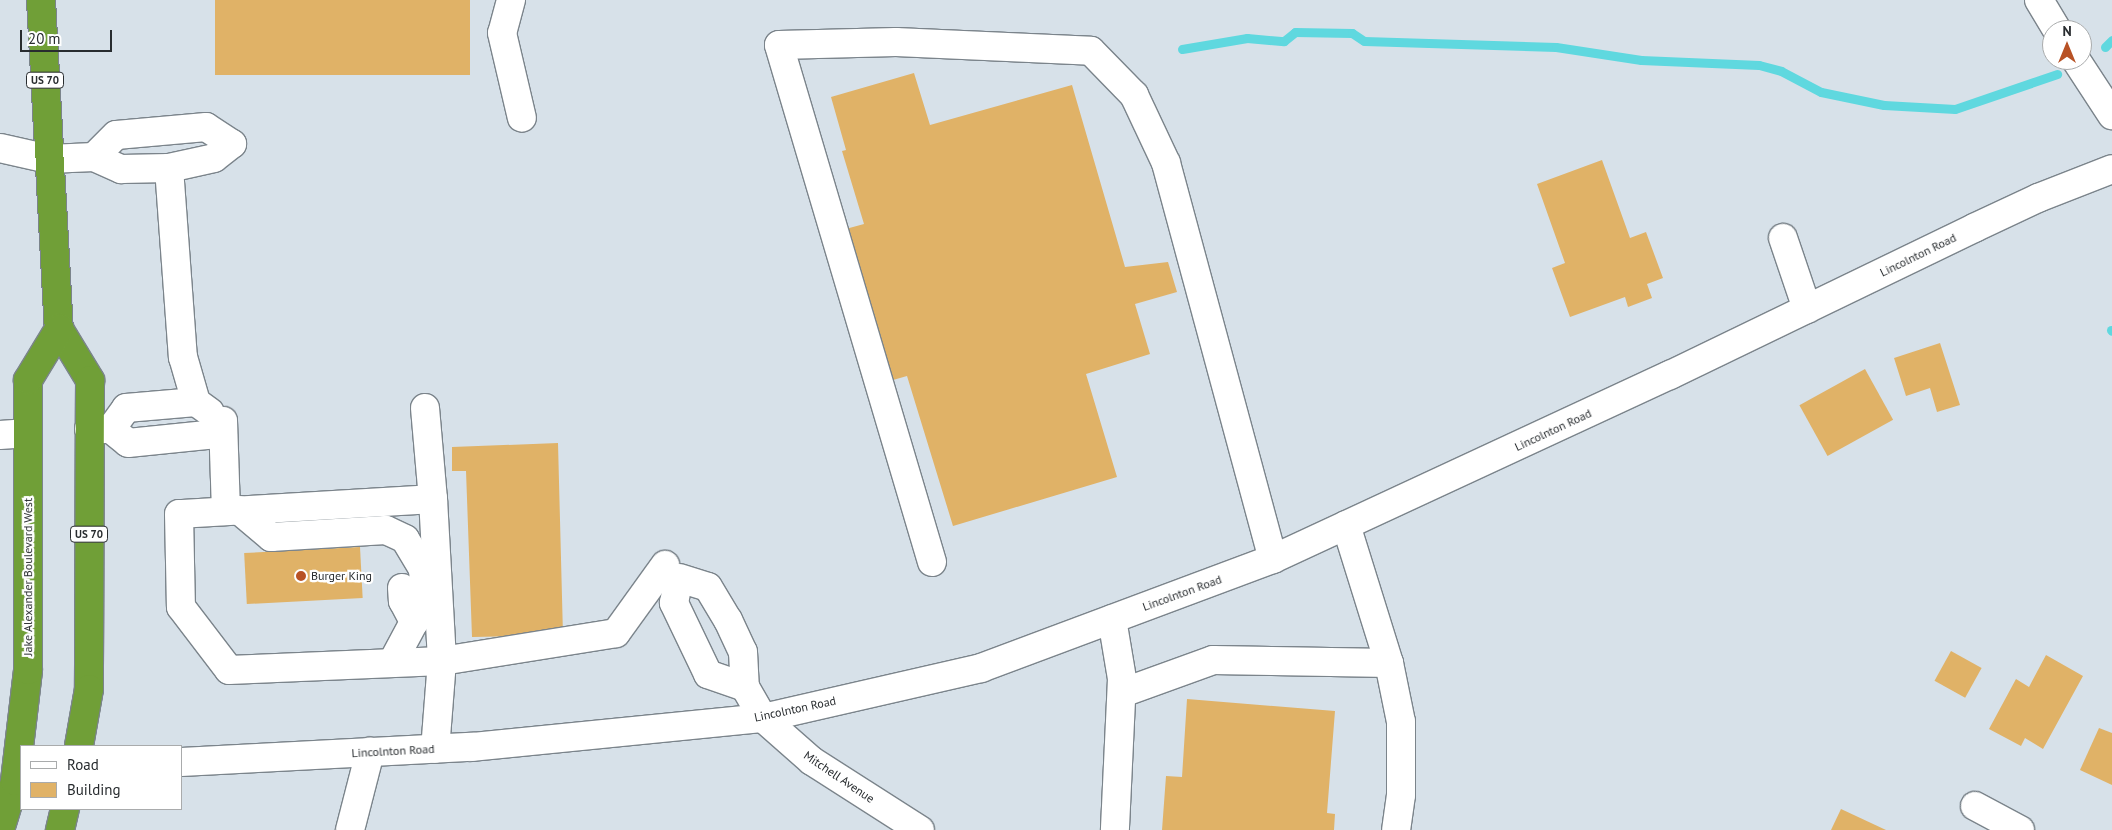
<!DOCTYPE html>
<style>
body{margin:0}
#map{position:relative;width:2112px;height:830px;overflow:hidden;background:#d7e1e9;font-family:"PT Sans",sans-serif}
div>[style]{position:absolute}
.stream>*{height:9px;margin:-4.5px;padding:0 4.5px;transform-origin:4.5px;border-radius:4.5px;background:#5fd8df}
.building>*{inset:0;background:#e0b267;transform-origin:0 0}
.roads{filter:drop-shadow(1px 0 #7b848b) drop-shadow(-1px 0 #7b848b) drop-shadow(0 1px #7b848b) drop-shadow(0 -1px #7b848b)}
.minor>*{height:28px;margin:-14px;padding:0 14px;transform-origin:14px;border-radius:14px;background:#fff}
.highway>*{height:28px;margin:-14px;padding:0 14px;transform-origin:14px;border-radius:14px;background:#709f37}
.dots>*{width:14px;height:14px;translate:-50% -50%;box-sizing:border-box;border:2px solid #fff;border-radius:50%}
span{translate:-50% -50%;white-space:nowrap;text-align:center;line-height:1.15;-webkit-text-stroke:4.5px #fff;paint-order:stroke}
.shield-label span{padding:1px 4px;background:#fff;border:1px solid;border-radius:4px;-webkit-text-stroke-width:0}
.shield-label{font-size:11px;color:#282c2f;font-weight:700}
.street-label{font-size:12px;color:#282c2f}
.poi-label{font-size:12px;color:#282c2f}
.left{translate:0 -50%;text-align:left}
.legend{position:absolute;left:20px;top:745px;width:162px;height:65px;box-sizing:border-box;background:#fff;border:1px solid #a9abac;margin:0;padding:6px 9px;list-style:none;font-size:15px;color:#282c2f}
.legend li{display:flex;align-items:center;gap:10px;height:25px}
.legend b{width:25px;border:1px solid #a9abac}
.north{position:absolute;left:2042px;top:20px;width:50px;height:50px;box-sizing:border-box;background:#fff;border:1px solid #a9abac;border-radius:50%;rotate:0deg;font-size:14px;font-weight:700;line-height:20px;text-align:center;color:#282c2f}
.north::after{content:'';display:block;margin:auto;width:18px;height:22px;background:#b85225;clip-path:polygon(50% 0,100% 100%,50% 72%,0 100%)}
.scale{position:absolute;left:20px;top:30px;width:92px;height:22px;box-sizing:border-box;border:2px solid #282c2f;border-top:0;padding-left:6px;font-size:15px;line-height:18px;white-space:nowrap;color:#282c2f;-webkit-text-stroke:4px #fff;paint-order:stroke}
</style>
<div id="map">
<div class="stream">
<i style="left:2105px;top:47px;width:10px;rotate:-45deg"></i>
<i style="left:1182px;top:49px;width:66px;rotate:-9.6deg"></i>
<i style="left:1247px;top:38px;width:37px;rotate:5deg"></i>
<i style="left:1284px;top:41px;width:14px;rotate:-39deg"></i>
<i style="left:1295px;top:32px;width:57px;rotate:1deg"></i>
<i style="left:1352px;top:33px;width:14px;rotate:34deg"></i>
<i style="left:1364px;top:41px;width:192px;rotate:1.8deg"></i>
<i style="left:1556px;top:47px;width:86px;rotate:8.7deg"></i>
<i style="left:1641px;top:60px;width:118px;rotate:2.4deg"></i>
<i style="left:1759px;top:65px;width:23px;rotate:15deg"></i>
<i style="left:1781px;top:71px;width:45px;rotate:27.7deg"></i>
<i style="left:1821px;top:92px;width:64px;rotate:11.7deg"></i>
<i style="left:1884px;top:105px;width:71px;rotate:3.2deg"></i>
<i style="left:1955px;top:109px;width:108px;rotate:-18.9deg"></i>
<i style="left:2111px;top:330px;width:1px;rotate:45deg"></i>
</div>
<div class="building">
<i style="left:215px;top:0;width:255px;height:75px"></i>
<i style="clip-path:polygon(914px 73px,930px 125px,1072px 85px,1125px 267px,1168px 262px,1177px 292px,1135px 304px,1150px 354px,1086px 374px,1117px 477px,953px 526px,907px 376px,886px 382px,842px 230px,864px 224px,842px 151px,846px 150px,831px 97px)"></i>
<i style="clip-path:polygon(1602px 160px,1630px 238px,1646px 232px,1663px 278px,1647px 284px,1652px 298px,1628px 307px,1625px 297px,1570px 317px,1552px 268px,1565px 263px,1537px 184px)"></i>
<i style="clip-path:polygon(1940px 343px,1960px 405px,1937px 412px,1930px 388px,1906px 396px,1894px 358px)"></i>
<i style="left:1865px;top:369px;width:58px;height:75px;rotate:61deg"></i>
<i style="clip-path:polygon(558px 443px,563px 635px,472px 637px,466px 471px,452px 471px,452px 447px)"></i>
<i style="left:360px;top:547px;width:51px;height:116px;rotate:87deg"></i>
<i style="left:1951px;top:651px;width:35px;height:34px;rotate:29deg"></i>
<i style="clip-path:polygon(2046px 655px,2083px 676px,2043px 749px,2025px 738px,2021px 746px,1989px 729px,2016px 679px,2029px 687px)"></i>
<i style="clip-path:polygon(1187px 699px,1335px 711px,1327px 813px,1335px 814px,1334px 830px,1162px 830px,1166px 776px,1182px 777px)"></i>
<i style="clip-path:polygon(2099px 728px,2112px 733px,2112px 785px,2080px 770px)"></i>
<i style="clip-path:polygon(1841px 809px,1886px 830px,1831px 830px)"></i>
</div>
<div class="roads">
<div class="minor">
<i style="left:511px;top:0;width:34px;rotate:105deg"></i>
<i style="left:502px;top:33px;width:87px;rotate:76.8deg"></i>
<i style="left:2039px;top:0;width:35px;rotate:59deg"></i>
<i style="left:2076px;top:60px;width:66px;rotate:56.8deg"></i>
<i style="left:0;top:148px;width:50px;rotate:12.7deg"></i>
<i style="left:49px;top:159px;width:45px;rotate:-2.5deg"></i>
<i style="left:94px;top:157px;width:30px;rotate:24deg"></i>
<i style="left:121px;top:169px;width:48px;rotate:-1.2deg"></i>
<i style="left:169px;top:168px;width:46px;rotate:-12.5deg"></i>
<i style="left:214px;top:158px;width:23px;rotate:-38deg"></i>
<i style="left:232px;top:144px;width:31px;rotate:-147deg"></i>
<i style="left:206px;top:127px;width:90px;rotate:174.9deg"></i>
<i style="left:116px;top:135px;width:31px;rotate:135deg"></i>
<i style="left:169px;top:168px;width:190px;rotate:85.8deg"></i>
<i style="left:183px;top:357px;width:47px;rotate:73.9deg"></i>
<i style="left:1783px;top:238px;width:75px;rotate:71.3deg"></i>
<i style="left:425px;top:408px;width:91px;rotate:85deg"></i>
<i style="left:433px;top:499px;width:162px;rotate:86.8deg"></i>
<i style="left:442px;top:661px;width:88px;rotate:94.5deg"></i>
<i style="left:223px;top:421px;width:90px;rotate:88.1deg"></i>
<i style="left:89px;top:429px;width:22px"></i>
<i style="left:111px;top:429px;width:22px;rotate:39deg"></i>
<i style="left:128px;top:443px;width:79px;rotate:-5.8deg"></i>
<i style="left:207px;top:435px;width:21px;rotate:-41deg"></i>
<i style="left:111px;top:429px;width:26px;rotate:-54deg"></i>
<i style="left:126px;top:408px;width:70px;rotate:-4.9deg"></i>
<i style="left:196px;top:402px;width:17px;rotate:36deg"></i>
<i style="left:0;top:435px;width:28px;rotate:-4deg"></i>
<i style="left:433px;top:499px;width:254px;rotate:176.6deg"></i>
<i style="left:179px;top:514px;width:93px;rotate:88.8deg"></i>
<i style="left:181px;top:607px;width:79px;rotate:52.7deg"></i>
<i style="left:229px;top:670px;width:213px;rotate:-2.4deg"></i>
<i style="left:442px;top:661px;width:176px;rotate:-9.1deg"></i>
<i style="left:616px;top:633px;width:84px;rotate:-54.2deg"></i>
<i style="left:239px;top:510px;width:42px;rotate:40.2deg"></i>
<i style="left:271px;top:537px;width:115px;rotate:-3.5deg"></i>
<i style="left:386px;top:530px;width:21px;rotate:25deg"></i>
<i style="left:405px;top:539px;width:35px;rotate:59deg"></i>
<i style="left:423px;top:569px;width:13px;rotate:86deg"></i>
<i style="left:1346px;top:525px;width:145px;rotate:72.7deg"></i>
<i style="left:1389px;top:663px;width:60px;rotate:78.5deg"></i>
<i style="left:1401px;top:722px;width:73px;rotate:90deg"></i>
<i style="left:1401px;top:795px;width:35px;rotate:98deg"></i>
<i style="left:932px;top:562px;width:539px;rotate:-106.49deg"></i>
<i style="left:779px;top:45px;width:117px;rotate:-1.5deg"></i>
<i style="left:896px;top:42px;width:195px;rotate:2.6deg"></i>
<i style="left:1091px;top:51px;width:62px;rotate:45.7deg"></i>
<i style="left:1134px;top:95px;width:75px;rotate:64.8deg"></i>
<i style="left:1166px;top:163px;width:410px;rotate:74.9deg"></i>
<i style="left:402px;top:588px;width:13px;rotate:86deg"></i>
<i style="left:403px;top:601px;width:24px;rotate:62deg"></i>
<i style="left:1112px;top:619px;width:61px;rotate:80.5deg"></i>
<i style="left:1122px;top:679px;width:151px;rotate:92.7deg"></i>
<i style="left:392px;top:663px;width:47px;rotate:-61.8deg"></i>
<i style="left:414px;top:622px;width:24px;rotate:-66deg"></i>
<i style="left:424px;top:600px;width:9px;rotate:-90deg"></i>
<i style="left:745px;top:687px;width:39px;rotate:-161deg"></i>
<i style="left:708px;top:674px;width:79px;rotate:-115.6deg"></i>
<i style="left:674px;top:603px;width:25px;rotate:-79deg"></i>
<i style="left:679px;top:578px;width:30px;rotate:17deg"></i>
<i style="left:708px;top:587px;width:39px;rotate:59deg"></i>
<i style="left:728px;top:620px;width:35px;rotate:65deg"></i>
<i style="left:743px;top:652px;width:35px;rotate:87deg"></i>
<i style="left:745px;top:687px;width:36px;rotate:60deg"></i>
<i style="left:763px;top:718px;width:65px;rotate:41.3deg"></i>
<i style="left:812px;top:761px;width:128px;rotate:32.6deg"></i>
<i style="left:1122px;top:693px;width:97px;rotate:-19.9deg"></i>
<i style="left:1213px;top:660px;width:176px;rotate:1deg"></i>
<i style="left:181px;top:762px;width:291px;rotate:-3deg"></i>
<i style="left:472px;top:747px;width:292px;rotate:-5.7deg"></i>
<i style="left:763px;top:718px;width:224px;rotate:-12.9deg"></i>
<i style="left:981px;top:668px;width:312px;rotate:-20.5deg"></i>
<i style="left:1273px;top:559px;width:438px;rotate:-24.9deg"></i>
<i style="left:1670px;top:375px;width:338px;rotate:-25.8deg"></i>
<i style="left:1974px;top:228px;width:71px;rotate:-25.1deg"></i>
<i style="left:2038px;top:198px;width:79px;rotate:-21.4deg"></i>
<i style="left:1975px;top:806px;width:51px;rotate:28.1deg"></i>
<i style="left:350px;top:830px;width:81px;rotate:-75.6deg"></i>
</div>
<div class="highway">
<i style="left:41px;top:0;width:329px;rotate:86.9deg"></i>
<i style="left:59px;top:329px;width:60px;rotate:58.7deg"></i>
<i style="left:90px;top:380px;width:309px;rotate:90.2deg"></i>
<i style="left:89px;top:689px;width:58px;rotate:100deg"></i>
<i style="left:0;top:830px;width:51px;rotate:-73deg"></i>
<i style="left:15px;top:781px;width:112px;rotate:-83.3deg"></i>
<i style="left:28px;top:670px;width:290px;rotate:-90deg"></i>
<i style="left:28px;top:380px;width:60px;rotate:-58.7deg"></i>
<i style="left:60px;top:830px;width:22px;rotate:-77deg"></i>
</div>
</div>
<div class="dots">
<i style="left:301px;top:576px;background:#b85225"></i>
</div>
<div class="shield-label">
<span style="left:45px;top:80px">US 70</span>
<span style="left:89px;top:534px">US 70</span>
</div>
<div class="street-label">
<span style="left:1918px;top:255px;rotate:-26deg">Lincolnton Road</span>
<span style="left:1553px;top:430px;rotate:-25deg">Lincolnton Road</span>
<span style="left:28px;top:577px;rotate:-90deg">Jake Alexander Boulevard West</span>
<span style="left:1182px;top:593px;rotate:-20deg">Lincolnton Road</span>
<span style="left:795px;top:709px;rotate:-12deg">Lincolnton Road</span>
<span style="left:393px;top:751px;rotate:-3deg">Lincolnton Road</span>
<span style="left:839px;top:777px;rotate:34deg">Mitchell Avenue</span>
</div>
<div class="poi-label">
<span class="left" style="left:311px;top:576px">Burger King</span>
</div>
<ul class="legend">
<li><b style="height:6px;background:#fff"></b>Road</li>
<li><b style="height:14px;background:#e0b267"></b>Building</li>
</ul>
<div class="north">N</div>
<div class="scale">20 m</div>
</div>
